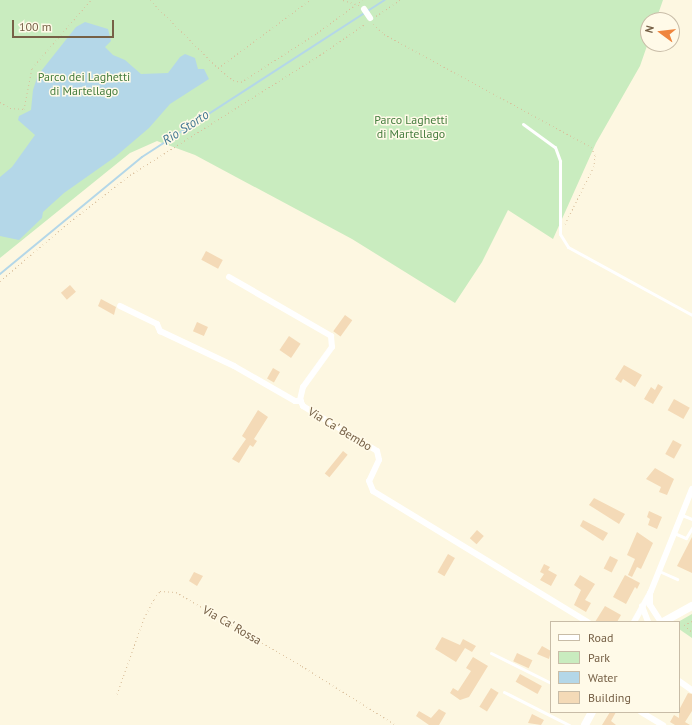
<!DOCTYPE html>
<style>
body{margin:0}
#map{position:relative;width:692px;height:725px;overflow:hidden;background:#fdf7e1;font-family:"PT Sans",sans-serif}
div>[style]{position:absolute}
.green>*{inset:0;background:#c9ecbf}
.water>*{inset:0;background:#b4d7e8}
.stream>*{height:2px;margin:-1px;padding:0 1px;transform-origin:1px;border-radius:1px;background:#b4d7e8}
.building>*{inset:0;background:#f4dab7;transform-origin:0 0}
.path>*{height:1px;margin-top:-0.5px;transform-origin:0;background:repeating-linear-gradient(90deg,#d9be9a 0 1px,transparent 0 4px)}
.lane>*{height:3px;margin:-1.5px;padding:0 1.5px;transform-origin:1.5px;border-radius:1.5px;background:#fff}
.street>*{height:6px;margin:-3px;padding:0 3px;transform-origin:3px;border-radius:3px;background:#fff}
.secondary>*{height:8px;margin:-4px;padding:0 4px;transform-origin:4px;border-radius:4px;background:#fff}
span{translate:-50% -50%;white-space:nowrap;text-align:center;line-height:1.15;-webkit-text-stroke:3px #fffae8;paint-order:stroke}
.park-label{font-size:12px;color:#457d3e}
.street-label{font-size:12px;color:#766046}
.water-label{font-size:13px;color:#427792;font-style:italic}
.legend{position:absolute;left:550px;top:621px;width:130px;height:92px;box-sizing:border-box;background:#fffae8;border:1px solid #c8bca7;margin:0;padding:5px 7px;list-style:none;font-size:12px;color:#766046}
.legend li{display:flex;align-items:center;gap:8px;height:20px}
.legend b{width:20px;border:1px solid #c8bca7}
.north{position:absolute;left:640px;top:12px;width:40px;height:40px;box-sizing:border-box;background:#fffae8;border:1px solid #c8bca7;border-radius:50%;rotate:285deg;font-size:11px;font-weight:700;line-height:16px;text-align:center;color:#766046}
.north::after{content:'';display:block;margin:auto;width:14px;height:18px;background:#ef853e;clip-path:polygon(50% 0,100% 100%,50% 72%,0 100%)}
.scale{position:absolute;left:12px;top:20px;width:102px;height:18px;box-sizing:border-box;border:2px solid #766046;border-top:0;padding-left:5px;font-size:12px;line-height:14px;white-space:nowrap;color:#766046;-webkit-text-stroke:3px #fffae8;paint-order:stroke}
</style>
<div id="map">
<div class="green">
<i style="clip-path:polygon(0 0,663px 0,656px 20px,648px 20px,648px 43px,640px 66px,596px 143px,553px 239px,508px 210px,482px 262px,455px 303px,352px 239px,195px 155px,157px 141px,130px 153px,0 258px)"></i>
<i style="clip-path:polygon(692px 614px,692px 638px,679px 629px,678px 622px)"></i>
</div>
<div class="water">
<i style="clip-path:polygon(85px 22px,108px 29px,111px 41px,105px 47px,113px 55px,125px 60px,141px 74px,168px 73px,180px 57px,185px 54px,195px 58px,198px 69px,204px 69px,209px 79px,170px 104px,149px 128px,115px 157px,64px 193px,43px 212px,42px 218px,19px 240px,0 236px,0 177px,12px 167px,35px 135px,18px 120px,19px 116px,31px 110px,33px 90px,38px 75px,76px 27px)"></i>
</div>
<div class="stream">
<i style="left:0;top:274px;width:184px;rotate:-39.5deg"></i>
<i style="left:142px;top:157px;width:289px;rotate:-32.9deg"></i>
</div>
<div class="building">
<i style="left:206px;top:251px;width:19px;height:10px;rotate:28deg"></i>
<i style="left:70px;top:285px;width:9px;height:12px;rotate:49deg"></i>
<i style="clip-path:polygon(101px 299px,116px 307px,114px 315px,98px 306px)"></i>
<i style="left:345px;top:315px;width:9px;height:20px;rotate:36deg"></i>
<i style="left:197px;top:322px;width:12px;height:10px;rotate:24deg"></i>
<i style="left:289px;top:336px;width:14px;height:17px;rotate:34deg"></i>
<i style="clip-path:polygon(624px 365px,642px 375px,635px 387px,623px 379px,621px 383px,615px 379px)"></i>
<i style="left:273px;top:368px;width:8px;height:12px;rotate:30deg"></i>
<i style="clip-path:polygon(658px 384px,663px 387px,653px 404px,644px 399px,651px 387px,655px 390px)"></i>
<i style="left:674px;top:399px;width:18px;height:13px;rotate:29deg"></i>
<i style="clip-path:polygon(258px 410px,268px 417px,254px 439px,257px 441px,253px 447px,250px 445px,239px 463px,232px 459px,246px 439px,242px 436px)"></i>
<i style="left:673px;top:440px;width:10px;height:16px;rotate:29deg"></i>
<i style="left:343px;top:451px;width:6px;height:29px;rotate:39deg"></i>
<i style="clip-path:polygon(655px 468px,674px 479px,667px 495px,659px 492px,661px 487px,646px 479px)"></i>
<i style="clip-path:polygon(594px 498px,625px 514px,619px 524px,589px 505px)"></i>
<i style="clip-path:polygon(649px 511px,662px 517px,657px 529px,648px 525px,650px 519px,647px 517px)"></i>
<i style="clip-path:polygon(583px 520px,608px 533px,603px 541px,580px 526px)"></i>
<i style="left:477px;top:530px;width:9px;height:11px;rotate:41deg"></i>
<i style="clip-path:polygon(637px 532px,653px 543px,641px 569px,637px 567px,632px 577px,628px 575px,635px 559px,627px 555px)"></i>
<i style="clip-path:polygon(692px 537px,692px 573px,677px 566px)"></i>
<i style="left:448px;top:554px;width:8px;height:21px;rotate:30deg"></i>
<i style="left:610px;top:556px;width:9px;height:14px;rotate:27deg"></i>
<i style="clip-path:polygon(544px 564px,550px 567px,548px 570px,557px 575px,551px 586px,540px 580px,544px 574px,540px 572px)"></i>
<i style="clip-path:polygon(194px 572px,203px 576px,197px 586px,189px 581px)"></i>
<i style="clip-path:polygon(580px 575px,595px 584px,585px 600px,591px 603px,586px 612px,574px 605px,581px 590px,574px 585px)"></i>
<i style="clip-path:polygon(625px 575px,640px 583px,637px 589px,635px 587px,626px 604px,613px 597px)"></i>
<i style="clip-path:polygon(605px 606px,621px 615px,617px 622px,595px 622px)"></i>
<i style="clip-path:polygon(442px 637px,460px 645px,463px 639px,476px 646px,472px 652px,465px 648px,456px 662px,435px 649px)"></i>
<i style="clip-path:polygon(542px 646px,551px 651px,549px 659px,537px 654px)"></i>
<i style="left:517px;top:653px;width:17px;height:9px;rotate:25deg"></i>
<i style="clip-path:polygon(473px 657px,488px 666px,469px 697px,460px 700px,450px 693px,453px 688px,458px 691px,471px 671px,466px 668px)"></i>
<i style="left:520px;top:674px;width:25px;height:9px;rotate:29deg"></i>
<i style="left:491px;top:688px;width:9px;height:22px;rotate:32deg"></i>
<i style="clip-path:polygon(688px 693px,692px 694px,692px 711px,685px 722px,690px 725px,675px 725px,670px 722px,674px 715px,679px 718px,679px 710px)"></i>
<i style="clip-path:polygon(439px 709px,446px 713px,439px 725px,429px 725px,416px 716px,419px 711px,431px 718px)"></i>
<i style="clip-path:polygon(610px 712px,616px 712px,611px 721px,616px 725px,602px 725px)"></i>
<i style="clip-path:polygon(532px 714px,544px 720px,541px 725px,528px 723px)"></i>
</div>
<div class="path">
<i style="left:150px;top:0;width:96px;rotate:45deg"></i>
<i style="left:218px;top:68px;width:19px;rotate:39deg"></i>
<i style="left:233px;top:80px;width:8px;rotate:14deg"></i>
<i style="left:241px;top:82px;width:90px;rotate:-32.8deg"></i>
<i style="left:317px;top:33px;width:56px;rotate:-36.3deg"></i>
<i style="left:343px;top:0;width:17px;rotate:17deg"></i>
<i style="left:376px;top:16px;width:29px;rotate:-34deg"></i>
<i style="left:373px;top:24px;width:15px;rotate:42deg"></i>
<i style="left:384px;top:34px;width:236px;rotate:28.6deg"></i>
<i style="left:591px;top:147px;width:9px;rotate:63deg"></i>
<i style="left:595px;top:155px;width:11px;rotate:95deg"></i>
<i style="left:594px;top:166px;width:65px;rotate:116.6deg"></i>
<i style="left:218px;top:68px;width:114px;rotate:-36.5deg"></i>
<i style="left:0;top:102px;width:12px;rotate:31deg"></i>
<i style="left:10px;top:108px;width:14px;rotate:4deg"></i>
<i style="left:24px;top:109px;width:42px;rotate:-79deg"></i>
<i style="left:32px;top:68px;width:90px;rotate:-49.1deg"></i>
<i style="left:0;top:281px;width:88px;rotate:-40.4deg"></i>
<i style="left:67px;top:224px;width:80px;rotate:-37.9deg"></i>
<i style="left:130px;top:175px;width:225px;rotate:-32.3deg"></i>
<i style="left:320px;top:55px;width:55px;rotate:-34.6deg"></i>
<i style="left:692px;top:621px;width:9px;rotate:153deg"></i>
<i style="left:684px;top:625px;width:11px;rotate:41deg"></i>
<i style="left:117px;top:694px;width:81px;rotate:-70.4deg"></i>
<i style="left:144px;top:618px;width:21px;rotate:-62deg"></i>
<i style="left:154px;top:599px;width:10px;rotate:-53deg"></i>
<i style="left:160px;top:591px;width:16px;rotate:4deg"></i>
<i style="left:176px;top:592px;width:146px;rotate:30.4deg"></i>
<i style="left:302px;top:666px;width:111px;rotate:32.1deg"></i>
</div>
<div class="lane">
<i style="left:523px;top:124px;width:39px;rotate:36deg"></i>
<i style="left:555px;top:147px;width:15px;rotate:70deg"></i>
<i style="left:560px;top:161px;width:73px;rotate:90deg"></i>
<i style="left:560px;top:234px;width:15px;rotate:58deg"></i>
<i style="left:568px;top:247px;width:141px;rotate:28.7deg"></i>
<i style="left:682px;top:515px;width:11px;rotate:22deg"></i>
<i style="left:674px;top:533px;width:13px;rotate:23deg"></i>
<i style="left:686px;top:538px;width:12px;rotate:-59deg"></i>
<i style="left:659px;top:571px;width:20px;rotate:24deg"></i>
<i style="left:491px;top:653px;width:67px;rotate:26.6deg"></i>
<i style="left:504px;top:692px;width:73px;rotate:26.9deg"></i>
</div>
<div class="street">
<i style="left:364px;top:9px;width:11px;rotate:56deg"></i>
<i style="left:229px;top:277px;width:118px;rotate:30deg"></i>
<i style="left:331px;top:336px;width:11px;rotate:85deg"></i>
<i style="left:332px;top:347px;width:49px;rotate:125.9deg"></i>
<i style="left:303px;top:387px;width:13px;rotate:103deg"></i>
<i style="left:300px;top:400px;width:7px;rotate:63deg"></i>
<i style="left:303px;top:406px;width:15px;rotate:32deg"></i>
<i style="left:316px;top:414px;width:71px;rotate:31.2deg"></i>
<i style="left:377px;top:451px;width:9px;rotate:77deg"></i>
<i style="left:379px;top:460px;width:23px;rotate:115deg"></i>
<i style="left:369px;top:481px;width:11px;rotate:68deg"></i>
<i style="left:373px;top:491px;width:252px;rotate:31.4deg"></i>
<i style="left:120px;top:306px;width:41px;rotate:25.9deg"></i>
<i style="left:157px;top:324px;width:8px;rotate:67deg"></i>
<i style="left:160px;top:331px;width:82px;rotate:25.3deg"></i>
<i style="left:234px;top:366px;width:70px;rotate:29.8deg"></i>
<i style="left:295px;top:401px;width:6px"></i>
<i style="left:650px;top:593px;width:12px;rotate:90deg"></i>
<i style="left:650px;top:605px;width:20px;rotate:57deg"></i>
<i style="left:642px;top:606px;width:17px;rotate:69deg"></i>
<i style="left:634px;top:622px;width:35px;rotate:-61deg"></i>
<i style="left:651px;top:591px;width:110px;rotate:-68.1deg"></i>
<i style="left:679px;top:681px;width:16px;rotate:35deg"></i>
<i style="left:641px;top:712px;width:26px;rotate:31deg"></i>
</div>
<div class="secondary">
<i style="left:663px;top:622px;width:33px;rotate:-29deg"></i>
<i style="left:585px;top:725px;width:15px;rotate:-62deg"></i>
</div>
<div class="park-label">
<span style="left:84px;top:84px">Parco dei Laghetti<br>di Martellago</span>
<span style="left:411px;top:127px">Parco Laghetti<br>di Martellago</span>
</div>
<div class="street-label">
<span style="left:340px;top:429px;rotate:31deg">Via Ca' Bembo</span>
<span style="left:232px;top:625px;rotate:30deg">Via Ca' Rossa</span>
</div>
<div class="water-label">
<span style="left:186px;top:128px;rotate:-33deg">Rio Storto</span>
</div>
<ul class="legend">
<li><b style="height:5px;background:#fff"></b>Road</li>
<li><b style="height:11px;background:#c9ecbf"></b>Park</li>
<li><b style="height:11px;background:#b4d7e8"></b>Water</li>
<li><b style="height:11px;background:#f4dab7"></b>Building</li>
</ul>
<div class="north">N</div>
<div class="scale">100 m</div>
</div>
